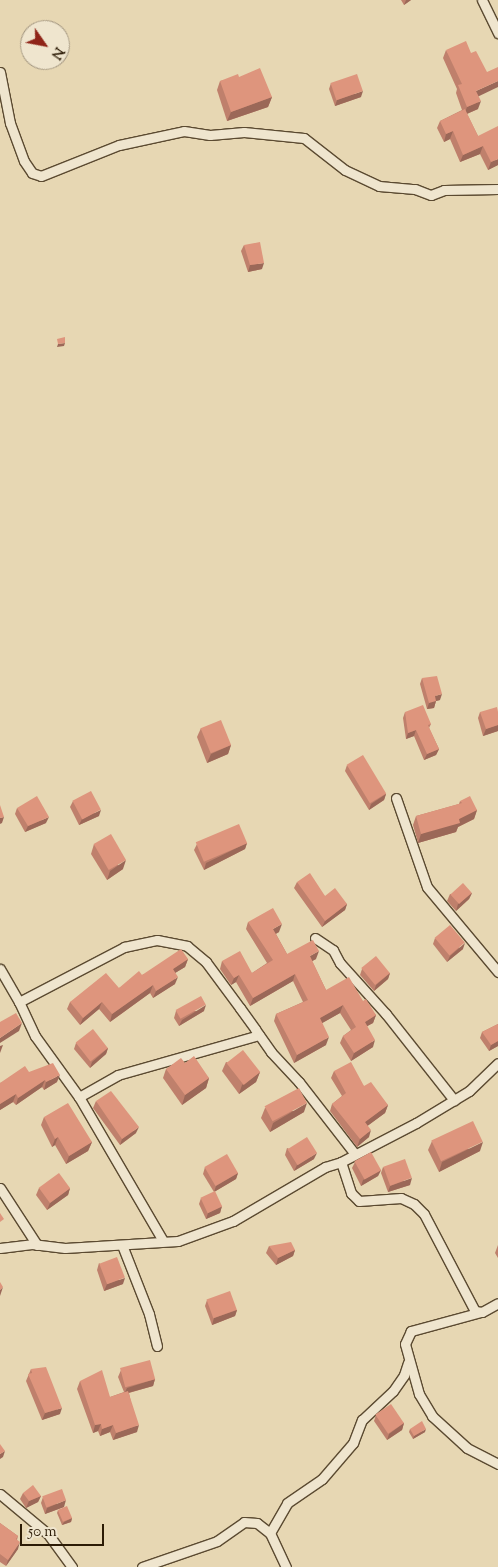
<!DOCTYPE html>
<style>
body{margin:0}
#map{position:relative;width:498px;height:1567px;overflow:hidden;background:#e7d7b3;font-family:"Sorts Mill Goudy",serif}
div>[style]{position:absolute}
.roads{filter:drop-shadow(1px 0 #5b4a31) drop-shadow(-1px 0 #5b4a31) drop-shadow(0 1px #5b4a31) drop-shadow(0 -1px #5b4a31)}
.minor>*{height:9px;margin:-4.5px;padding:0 4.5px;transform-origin:4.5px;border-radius:4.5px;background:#efe5ce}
.wall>*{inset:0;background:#bf806c}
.shaded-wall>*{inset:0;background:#9b6858}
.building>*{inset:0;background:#de957d;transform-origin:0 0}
span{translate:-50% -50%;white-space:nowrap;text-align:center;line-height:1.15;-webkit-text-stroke:4.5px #efe5ce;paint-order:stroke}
.north{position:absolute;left:20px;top:20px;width:50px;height:50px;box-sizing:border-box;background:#efe5ce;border:1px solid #a1947e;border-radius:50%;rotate:123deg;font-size:14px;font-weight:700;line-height:20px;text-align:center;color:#2c1b06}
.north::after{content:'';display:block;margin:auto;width:18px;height:22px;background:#8f2418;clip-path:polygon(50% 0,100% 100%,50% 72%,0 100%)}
.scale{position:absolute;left:20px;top:1524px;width:84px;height:22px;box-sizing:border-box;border:2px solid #2c1b06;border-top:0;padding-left:6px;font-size:15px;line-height:18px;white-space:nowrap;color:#2c1b06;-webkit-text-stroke:4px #efe5ce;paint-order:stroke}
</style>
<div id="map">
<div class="roads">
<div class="minor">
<i style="left:482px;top:0;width:37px;rotate:64deg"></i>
<i style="left:0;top:72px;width:52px;rotate:78.9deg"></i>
<i style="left:10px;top:123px;width:40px;rotate:69.8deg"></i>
<i style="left:24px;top:161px;width:14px;rotate:56deg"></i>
<i style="left:32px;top:173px;width:9px;rotate:18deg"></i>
<i style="left:41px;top:176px;width:84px;rotate:-21.7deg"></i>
<i style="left:119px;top:145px;width:66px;rotate:-12.2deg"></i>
<i style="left:184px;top:131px;width:26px;rotate:9deg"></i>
<i style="left:210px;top:135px;width:34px;rotate:-5deg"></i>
<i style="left:244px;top:132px;width:60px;rotate:5.7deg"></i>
<i style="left:304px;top:138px;width:52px;rotate:38deg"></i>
<i style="left:345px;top:170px;width:38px;rotate:25deg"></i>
<i style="left:379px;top:186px;width:36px;rotate:5deg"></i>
<i style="left:415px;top:189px;width:17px;rotate:21deg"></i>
<i style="left:431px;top:195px;width:14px;rotate:-21deg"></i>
<i style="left:444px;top:190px;width:54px;rotate:-1.1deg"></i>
<i style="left:396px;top:798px;width:94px;rotate:70.8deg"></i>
<i style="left:427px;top:887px;width:111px;rotate:50.1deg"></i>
<i style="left:315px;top:938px;width:22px;rotate:34deg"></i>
<i style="left:333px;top:950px;width:15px;rotate:62deg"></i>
<i style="left:340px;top:963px;width:69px;rotate:48deg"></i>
<i style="left:386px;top:1014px;width:110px;rotate:51.7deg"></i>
<i style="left:0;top:969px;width:38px;rotate:60deg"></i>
<i style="left:259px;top:1035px;width:147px;rotate:164.2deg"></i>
<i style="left:118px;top:1075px;width:45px;rotate:150.6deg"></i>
<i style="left:79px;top:1097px;width:75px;rotate:-125.8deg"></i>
<i style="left:35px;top:1036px;width:38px;rotate:-115deg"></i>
<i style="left:19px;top:1002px;width:119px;rotate:-27.6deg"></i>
<i style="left:124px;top:947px;width:34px;rotate:-12deg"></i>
<i style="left:157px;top:940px;width:31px;rotate:11deg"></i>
<i style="left:187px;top:946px;width:25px;rotate:40deg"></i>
<i style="left:206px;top:962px;width:57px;rotate:53.5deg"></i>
<i style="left:240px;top:1008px;width:26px;rotate:54deg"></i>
<i style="left:255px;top:1029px;width:28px;rotate:55deg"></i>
<i style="left:271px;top:1052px;width:41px;rotate:47deg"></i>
<i style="left:299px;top:1082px;width:90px;rotate:52.2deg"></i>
<i style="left:79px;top:1097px;width:167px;rotate:59.7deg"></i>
<i style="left:341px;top:1162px;width:33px;rotate:72deg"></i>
<i style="left:351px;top:1193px;width:11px;rotate:45deg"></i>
<i style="left:359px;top:1201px;width:42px;rotate:-4.1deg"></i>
<i style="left:401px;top:1198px;width:14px;rotate:25deg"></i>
<i style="left:414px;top:1204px;width:14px;rotate:45deg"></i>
<i style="left:424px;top:1214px;width:110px;rotate:62.3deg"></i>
<i style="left:475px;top:1311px;width:7px;rotate:8deg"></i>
<i style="left:482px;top:1312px;width:18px;rotate:-29deg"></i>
<i style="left:0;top:1188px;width:68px;rotate:57deg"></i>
<i style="left:122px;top:1245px;width:74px;rotate:68.6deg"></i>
<i style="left:149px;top:1314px;width:33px;rotate:76deg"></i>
<i style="left:0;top:1248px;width:32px;rotate:-7deg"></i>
<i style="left:32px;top:1244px;width:33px;rotate:7deg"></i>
<i style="left:65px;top:1248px;width:113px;rotate:-3.5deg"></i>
<i style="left:178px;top:1241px;width:59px;rotate:-20deg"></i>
<i style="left:233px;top:1221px;width:107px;rotate:-30.4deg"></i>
<i style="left:325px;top:1167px;width:17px;rotate:-17deg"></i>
<i style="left:341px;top:1162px;width:85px;rotate:-27.5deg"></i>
<i style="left:416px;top:1123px;width:62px;rotate:-31.1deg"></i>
<i style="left:469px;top:1091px;width:40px;rotate:-44deg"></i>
<i style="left:481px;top:1312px;width:73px;rotate:164.8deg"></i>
<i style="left:411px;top:1331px;width:14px;rotate:115deg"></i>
<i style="left:405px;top:1344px;width:52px;rotate:74.4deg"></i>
<i style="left:419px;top:1394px;width:26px;rotate:59deg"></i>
<i style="left:432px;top:1416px;width:47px;rotate:42.4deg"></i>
<i style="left:467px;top:1448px;width:35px;rotate:27deg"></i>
<i style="left:0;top:1494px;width:62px;rotate:39.8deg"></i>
<i style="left:48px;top:1534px;width:41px;rotate:54deg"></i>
<i style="left:270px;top:1533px;width:34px;rotate:-60deg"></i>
<i style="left:287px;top:1503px;width:42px;rotate:-34.4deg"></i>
<i style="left:322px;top:1479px;width:48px;rotate:-49.3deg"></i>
<i style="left:353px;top:1443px;width:25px;rotate:-69deg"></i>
<i style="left:362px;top:1420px;width:42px;rotate:-43.1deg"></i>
<i style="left:393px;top:1391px;width:19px;rotate:-55deg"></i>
<i style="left:404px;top:1375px;width:13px;rotate:-72deg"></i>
<i style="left:142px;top:1567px;width:79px;rotate:-19.1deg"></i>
<i style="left:217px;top:1541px;width:33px;rotate:-35deg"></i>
<i style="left:244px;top:1522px;width:13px;rotate:4deg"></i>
<i style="left:257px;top:1523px;width:16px;rotate:38deg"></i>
<i style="left:270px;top:1533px;width:38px;rotate:65deg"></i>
</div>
</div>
<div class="wall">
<i style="clip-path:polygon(401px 0,411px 0,404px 5px)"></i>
<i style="clip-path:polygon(446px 50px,478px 96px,478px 109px,467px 114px,478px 136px,498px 165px,488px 170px,480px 154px,460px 162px,450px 139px,444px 142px,437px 128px,440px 121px,462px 110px,456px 93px,457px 89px,443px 58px)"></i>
<i style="clip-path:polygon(239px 77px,272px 97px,268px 107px,227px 121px,217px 90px,220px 81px)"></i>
<i style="clip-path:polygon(331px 83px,361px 97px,335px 106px,329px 89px)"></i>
<i style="clip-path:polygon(244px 245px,262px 269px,248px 272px,241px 251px)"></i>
<i style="clip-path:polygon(422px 678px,440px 700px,436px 701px,434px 708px,427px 709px,420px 684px)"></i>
<i style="clip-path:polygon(405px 712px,431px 724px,429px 728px,439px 749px,436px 755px,424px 760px,414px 736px,406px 739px,403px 718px)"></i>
<i style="clip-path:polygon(480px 712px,498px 712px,498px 731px,483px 736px,478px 718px)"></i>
<i style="clip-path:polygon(201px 728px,231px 745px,228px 754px,207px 763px,197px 737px)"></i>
<i style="clip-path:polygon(347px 765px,386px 794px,384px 800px,369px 810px,345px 771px)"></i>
<i style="clip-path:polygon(73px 801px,99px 816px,79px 825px,70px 807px)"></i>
<i style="clip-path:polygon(460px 801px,477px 810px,474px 819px,458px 827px,456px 832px,418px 843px,413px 825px,416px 816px,459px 804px)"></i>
<i style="clip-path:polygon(17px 808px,46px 823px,25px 832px,15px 814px)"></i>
<i style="clip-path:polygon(247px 843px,245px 849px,204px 870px,194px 850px,197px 844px)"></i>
<i style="clip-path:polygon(94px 844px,123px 869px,107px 880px,91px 854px)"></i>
<i style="clip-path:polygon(297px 882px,325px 896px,347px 904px,345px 910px,322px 927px,294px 888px)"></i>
<i style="clip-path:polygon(472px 893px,469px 899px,456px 911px,447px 901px,450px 894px)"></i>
<i style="clip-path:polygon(248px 922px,279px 932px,276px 934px,287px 954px,316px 959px,312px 961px,326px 990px,363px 1001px,376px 1015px,373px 1023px,367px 1026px,373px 1047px,351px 1061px,340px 1043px,343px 1036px,351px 1030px,340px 1013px,322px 1023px,326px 1045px,294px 1063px,274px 1021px,276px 1014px,303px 1002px,293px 981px,250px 1006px,236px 982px,231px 985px,220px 969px,222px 961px,252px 973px,267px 963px,246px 929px)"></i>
<i style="clip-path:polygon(435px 938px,463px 949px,447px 962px,433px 944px)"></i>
<i style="clip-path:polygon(188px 959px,185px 967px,175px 973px,175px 984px,153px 998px,150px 993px,110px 1022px,99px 1009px,80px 1025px,67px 1009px,70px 1002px,119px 988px,142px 975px)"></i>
<i style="clip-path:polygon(362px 969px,390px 973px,388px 979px,374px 991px,360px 975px)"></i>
<i style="clip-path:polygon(176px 1011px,204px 1011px,179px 1026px,174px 1018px)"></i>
<i style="clip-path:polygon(498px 1024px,498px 1046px,489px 1051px,480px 1038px,482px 1032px)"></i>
<i style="clip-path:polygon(76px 1043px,108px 1048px,106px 1054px,90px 1068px,74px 1049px)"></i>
<i style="clip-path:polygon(226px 1062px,260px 1072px,256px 1082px,239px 1094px,222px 1071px)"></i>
<i style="clip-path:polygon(185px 1063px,209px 1078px,206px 1088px,182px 1105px,163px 1078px,166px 1069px)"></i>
<i style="clip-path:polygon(334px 1071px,364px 1086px,388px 1105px,385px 1113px,367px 1126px,369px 1137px,357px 1147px,330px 1111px,332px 1104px,342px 1096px,331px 1078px)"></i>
<i style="clip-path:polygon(29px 1072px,57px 1082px,44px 1090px,42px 1087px,16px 1105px,13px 1102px,0 1110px,0 1083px)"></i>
<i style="clip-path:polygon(96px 1101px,136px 1133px,120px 1145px,93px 1108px)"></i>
<i style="clip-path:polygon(265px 1108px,304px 1112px,270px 1132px,261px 1118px)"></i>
<i style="clip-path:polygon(44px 1117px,92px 1142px,88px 1151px,66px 1164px,55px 1145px,52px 1147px,41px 1125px)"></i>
<i style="clip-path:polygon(432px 1141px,480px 1151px,439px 1172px,428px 1150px)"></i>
<i style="clip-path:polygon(287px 1148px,314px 1159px,294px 1171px,285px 1155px)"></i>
<i style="clip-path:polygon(355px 1162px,381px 1170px,378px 1176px,361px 1186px,352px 1168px)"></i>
<i style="clip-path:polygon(205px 1167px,238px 1173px,236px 1179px,214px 1192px,203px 1174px)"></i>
<i style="clip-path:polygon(383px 1167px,410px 1185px,388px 1192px,381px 1173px)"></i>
<i style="clip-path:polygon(39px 1188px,70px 1188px,68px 1195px,47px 1210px,36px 1195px)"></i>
<i style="clip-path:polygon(201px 1198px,222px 1206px,220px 1213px,206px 1219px,199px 1204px)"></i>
<i style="clip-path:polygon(498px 1245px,498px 1258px,495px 1253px)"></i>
<i style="clip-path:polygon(269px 1246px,295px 1250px,293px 1256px,276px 1265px,266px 1253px)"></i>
<i style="clip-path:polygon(99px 1263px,123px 1284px,104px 1291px,97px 1270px)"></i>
<i style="clip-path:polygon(207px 1300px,237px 1310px,235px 1316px,212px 1325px,205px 1306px)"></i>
<i style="clip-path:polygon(31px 1369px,60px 1414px,42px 1420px,26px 1381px)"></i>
<i style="clip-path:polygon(121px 1370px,155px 1379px,153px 1386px,129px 1393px,137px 1432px,113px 1440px,110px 1432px,100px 1436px,98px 1431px,93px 1433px,77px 1389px,80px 1381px,110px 1397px,124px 1392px,118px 1377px)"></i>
<i style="clip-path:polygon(376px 1415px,404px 1423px,402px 1430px,387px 1440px,374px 1421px)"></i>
<i style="clip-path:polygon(410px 1429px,425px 1432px,413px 1439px,409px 1432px)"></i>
<i style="clip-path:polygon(23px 1493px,41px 1496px,38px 1502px,26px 1508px,20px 1499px)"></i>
<i style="clip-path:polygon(43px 1497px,64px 1507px,45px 1514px,41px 1503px)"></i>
<i style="clip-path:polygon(58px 1510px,72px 1518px,71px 1522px,62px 1525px,57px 1513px)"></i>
<i style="clip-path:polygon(0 1523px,18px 1536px,17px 1540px,18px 1549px,6px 1566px,0 1562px)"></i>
</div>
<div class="shaded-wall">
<i style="clip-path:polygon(406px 0,411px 0,404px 5px)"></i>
<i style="clip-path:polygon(498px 81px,498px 87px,473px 99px,476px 91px)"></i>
<i style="clip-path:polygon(363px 91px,361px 97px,335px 106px,337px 100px)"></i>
<i style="clip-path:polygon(272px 97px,268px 107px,227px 121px,231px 112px)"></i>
<i style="clip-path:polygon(481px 101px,478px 109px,464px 115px,467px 107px)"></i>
<i style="clip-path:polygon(453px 131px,450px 139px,444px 142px,446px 134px)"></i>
<i style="clip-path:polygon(483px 146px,480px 154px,460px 162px,463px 155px)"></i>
<i style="clip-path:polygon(498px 159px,498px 165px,488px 170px,491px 162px)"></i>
<i style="clip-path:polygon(264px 263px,262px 269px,248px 272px,250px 265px)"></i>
<i style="clip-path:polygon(65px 343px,64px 346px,57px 347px,58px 344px)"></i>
<i style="clip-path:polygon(442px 694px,440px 700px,436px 701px,434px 708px,427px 709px,429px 703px,435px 696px)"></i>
<i style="clip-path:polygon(498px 725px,498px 731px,483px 736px,486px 729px)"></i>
<i style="clip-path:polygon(416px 730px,414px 736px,406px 739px,408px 733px)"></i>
<i style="clip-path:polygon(231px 745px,228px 754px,207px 763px,211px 754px)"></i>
<i style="clip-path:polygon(439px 749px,436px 755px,424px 760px,427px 754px)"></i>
<i style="clip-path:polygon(386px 794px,384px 800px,369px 810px,371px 804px)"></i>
<i style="clip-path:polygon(101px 810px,99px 816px,79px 825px,82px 819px)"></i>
<i style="clip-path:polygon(477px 810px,474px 819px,458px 827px,456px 832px,418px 843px,421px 834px,459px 819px)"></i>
<i style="clip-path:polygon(4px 817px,2px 823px,0 824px,0 818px)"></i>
<i style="clip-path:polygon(49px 817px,46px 823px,25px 832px,28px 826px)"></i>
<i style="clip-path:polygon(247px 843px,245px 849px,204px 870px,206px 863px)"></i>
<i style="clip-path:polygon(126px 860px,123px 869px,107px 880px,110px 871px)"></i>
<i style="clip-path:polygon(472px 893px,469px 899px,456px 911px,458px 904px)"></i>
<i style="clip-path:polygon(347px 904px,345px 910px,322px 927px,325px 921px)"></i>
<i style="clip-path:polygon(282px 924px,279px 932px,271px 936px,273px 929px)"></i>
<i style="clip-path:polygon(465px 943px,463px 949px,447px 962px,450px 956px)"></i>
<i style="clip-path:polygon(319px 951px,316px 959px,307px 964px,310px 956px)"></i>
<i style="clip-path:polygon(188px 959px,185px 967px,170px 976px,173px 969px)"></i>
<i style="clip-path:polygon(390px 973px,388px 979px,374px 991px,376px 985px)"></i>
<i style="clip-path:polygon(295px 974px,293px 981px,250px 1006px,253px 998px)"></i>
<i style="clip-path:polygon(239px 975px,236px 982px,231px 985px,234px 978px)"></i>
<i style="clip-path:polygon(178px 977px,175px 984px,153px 998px,156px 991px)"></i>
<i style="clip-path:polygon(153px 985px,150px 993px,110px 1022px,112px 1014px)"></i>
<i style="clip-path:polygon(102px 1002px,99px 1009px,80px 1025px,83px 1018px)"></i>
<i style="clip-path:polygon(206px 1005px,204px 1011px,179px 1026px,182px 1020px)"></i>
<i style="clip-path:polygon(343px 1005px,340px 1013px,317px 1026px,320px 1018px)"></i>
<i style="clip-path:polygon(376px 1015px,373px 1023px,362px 1029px,365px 1022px)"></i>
<i style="clip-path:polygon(22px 1023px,19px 1031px,0 1043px,0 1038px)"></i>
<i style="clip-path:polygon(329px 1037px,326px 1045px,294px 1063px,297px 1055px)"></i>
<i style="clip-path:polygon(375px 1040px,373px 1047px,351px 1061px,354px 1053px)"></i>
<i style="clip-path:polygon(498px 1041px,498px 1046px,489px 1051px,491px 1045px)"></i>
<i style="clip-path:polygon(3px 1045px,0 1053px,0 1046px)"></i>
<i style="clip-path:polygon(108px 1048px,106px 1054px,90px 1068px,92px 1062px)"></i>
<i style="clip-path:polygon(260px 1072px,256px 1082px,239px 1094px,242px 1085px)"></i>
<i style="clip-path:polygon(60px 1075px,57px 1082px,44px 1090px,46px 1082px)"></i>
<i style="clip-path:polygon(209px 1078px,206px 1088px,182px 1105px,185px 1095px)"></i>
<i style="clip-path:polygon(45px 1080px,42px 1087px,16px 1105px,18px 1098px)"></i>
<i style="clip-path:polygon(16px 1094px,13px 1102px,0 1110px,0 1104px)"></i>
<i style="clip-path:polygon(307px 1103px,304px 1112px,270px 1132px,273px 1123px)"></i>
<i style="clip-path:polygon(388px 1105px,385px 1113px,362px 1130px,365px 1122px)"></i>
<i style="clip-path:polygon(139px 1127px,136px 1133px,120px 1145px,122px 1139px)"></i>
<i style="clip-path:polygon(371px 1130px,369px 1137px,357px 1147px,360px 1139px)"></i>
<i style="clip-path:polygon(58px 1137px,55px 1145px,52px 1147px,55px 1139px)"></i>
<i style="clip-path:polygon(92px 1142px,88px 1151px,66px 1164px,69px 1156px)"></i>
<i style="clip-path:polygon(483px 1142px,480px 1151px,439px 1172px,442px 1162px)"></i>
<i style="clip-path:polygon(317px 1153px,314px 1159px,294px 1171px,297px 1165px)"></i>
<i style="clip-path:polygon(381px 1170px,378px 1176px,361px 1186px,363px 1180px)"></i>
<i style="clip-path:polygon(238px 1173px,236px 1179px,214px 1192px,216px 1186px)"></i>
<i style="clip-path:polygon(412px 1178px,410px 1185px,388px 1192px,390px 1186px)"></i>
<i style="clip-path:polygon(70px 1188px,68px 1195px,47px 1210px,50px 1203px)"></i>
<i style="clip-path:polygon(222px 1206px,220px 1213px,206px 1219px,208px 1213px)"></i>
<i style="clip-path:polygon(295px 1250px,293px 1256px,276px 1265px,278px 1258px)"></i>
<i style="clip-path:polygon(125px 1278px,123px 1284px,104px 1291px,107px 1284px)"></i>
<i style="clip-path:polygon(3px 1287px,0 1296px,0 1290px)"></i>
<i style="clip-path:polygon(237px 1310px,235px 1316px,212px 1325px,214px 1318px)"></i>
<i style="clip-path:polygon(155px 1379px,153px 1386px,124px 1394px,127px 1388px)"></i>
<i style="clip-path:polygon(62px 1408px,60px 1414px,42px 1420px,45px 1413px)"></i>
<i style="clip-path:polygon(404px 1423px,402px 1430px,387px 1440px,389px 1434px)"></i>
<i style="clip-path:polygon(101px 1424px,98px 1431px,93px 1433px,95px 1425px)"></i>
<i style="clip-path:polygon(113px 1425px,110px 1432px,100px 1436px,102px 1429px)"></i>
<i style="clip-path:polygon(139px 1425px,137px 1432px,113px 1440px,116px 1433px)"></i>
<i style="clip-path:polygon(426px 1429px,425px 1432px,413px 1439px,414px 1436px)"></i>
<i style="clip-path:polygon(5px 1451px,3px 1457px,0 1459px,0 1454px)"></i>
<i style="clip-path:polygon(41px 1496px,38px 1502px,26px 1508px,29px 1501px)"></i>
<i style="clip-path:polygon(66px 1500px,64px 1507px,45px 1514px,47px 1508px)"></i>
<i style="clip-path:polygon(72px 1518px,71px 1522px,62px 1525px,64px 1522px)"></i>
<i style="clip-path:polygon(20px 1542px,18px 1549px,6px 1566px,8px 1560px)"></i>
</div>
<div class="building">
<i style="clip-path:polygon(466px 41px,471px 53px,476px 51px,487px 72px,498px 67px,498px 81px,476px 91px,481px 101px,467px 107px,458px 85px,462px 84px,446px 50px)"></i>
<i style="clip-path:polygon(260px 68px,272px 97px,231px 112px,220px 81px,238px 74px,239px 77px)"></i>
<i style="left:357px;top:74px;width:18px;height:28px;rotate:71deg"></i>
<i style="clip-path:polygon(465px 109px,478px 136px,498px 126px,498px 159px,491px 162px,483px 146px,463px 155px,453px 131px,446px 134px,440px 121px)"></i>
<i style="clip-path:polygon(260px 242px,264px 263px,250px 265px,244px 245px)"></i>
<i style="clip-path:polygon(65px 337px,65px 343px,58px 344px,57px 339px)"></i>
<i style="clip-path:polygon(437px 676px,442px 694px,435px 696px,436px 701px,429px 703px,422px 678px)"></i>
<i style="clip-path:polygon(423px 705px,431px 724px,428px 725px,439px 749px,427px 754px,416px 730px,408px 733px,405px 712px)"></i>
<i style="clip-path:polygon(497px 707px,498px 712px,498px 725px,486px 729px,480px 712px)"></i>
<i style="left:221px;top:720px;width:27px;height:22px;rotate:68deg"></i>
<i style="left:363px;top:755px;width:45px;height:19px;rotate:59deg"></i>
<i style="left:91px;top:791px;width:21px;height:21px;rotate:62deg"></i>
<i style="clip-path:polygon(37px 796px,49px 817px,28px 826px,17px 808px)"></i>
<i style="clip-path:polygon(470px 796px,477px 810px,459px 819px,460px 823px,421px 834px,416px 816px,462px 803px,460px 801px)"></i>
<i style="clip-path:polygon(0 805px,4px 817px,0 818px)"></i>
<i style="left:239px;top:824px;width:21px;height:47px;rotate:67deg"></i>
<i style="left:111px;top:834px;width:30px;height:20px;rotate:60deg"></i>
<i style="clip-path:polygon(310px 873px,325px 896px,335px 888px,347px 904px,325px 921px,297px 882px)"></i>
<i style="left:463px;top:883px;width:13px;height:17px;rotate:48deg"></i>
<i style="clip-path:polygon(273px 908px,282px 924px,273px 929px,287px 954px,313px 940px,319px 951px,310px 956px,326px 990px,349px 977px,363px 1001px,366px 999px,376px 1015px,365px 1022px,375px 1040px,354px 1053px,343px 1036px,356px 1027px,343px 1005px,320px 1018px,329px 1037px,297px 1055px,276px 1014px,308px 1000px,295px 974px,253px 998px,239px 975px,234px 978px,222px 961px,240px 951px,252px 973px,273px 960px,248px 922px)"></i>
<i style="left:450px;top:925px;width:23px;height:20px;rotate:50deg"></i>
<i style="clip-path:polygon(181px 949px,188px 959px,173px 969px,178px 977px,156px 991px,153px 985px,112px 1014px,102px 1002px,83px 1018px,70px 1002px,106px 973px,119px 988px,139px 971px,142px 975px)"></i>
<i style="left:376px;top:956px;width:22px;height:19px;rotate:51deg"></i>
<i style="left:201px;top:996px;width:10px;height:29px;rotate:61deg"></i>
<i style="clip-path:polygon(16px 1013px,22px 1023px,0 1038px,0 1022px)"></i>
<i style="clip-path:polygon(498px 1024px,498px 1041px,491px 1045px,482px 1032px)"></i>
<i style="left:93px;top:1029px;width:24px;height:22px;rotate:52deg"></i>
<i style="left:243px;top:1050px;width:28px;height:21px;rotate:52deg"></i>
<i style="clip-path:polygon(194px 1056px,209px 1078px,185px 1095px,166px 1069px,181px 1058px,185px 1063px)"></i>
<i style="clip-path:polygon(351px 1062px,364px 1086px,371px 1082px,388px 1105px,365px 1122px,371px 1130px,360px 1139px,332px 1104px,346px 1093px,334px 1071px)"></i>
<i style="clip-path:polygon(53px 1063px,60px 1075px,46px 1082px,45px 1080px,18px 1098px,16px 1094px,0 1104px,0 1083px,25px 1066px,29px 1072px)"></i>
<i style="left:299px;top:1088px;width:17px;height:39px;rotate:62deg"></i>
<i style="clip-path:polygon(111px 1091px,139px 1127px,122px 1139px,96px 1101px)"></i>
<i style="clip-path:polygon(68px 1103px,92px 1142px,69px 1156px,58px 1137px,55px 1139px,44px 1117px)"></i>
<i style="left:473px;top:1121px;width:23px;height:46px;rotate:65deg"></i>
<i style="left:307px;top:1137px;width:19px;height:23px;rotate:58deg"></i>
<i style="left:371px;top:1152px;width:21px;height:19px;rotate:61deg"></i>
<i style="left:227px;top:1154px;width:22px;height:26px;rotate:60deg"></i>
<i style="left:405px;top:1159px;width:20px;height:23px;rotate:70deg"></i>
<i style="left:59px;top:1173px;width:19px;height:25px;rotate:54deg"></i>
<i style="left:215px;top:1191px;width:17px;height:16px;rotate:65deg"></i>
<i style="clip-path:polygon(0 1213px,4px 1219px,0 1222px)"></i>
<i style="clip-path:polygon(291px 1242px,295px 1250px,278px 1258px,269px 1246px)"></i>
<i style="left:117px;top:1257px;width:22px;height:19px;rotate:69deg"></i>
<i style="clip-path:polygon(0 1282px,3px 1287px,0 1290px)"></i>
<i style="left:230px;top:1291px;width:20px;height:25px;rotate:70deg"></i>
<i style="left:150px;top:1360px;width:20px;height:31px;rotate:75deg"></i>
<i style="clip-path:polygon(46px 1367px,62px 1408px,45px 1413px,28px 1374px,32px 1373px,31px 1369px)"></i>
<i style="clip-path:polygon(102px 1370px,110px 1397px,128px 1391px,139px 1425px,116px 1433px,113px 1425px,102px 1429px,101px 1424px,95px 1425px,80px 1381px)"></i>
<i style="left:391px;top:1404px;width:23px;height:19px;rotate:56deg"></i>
<i style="clip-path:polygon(422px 1421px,426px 1429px,414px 1436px,410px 1429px)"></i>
<i style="clip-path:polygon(0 1444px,5px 1451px,0 1454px)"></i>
<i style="clip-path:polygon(33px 1485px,41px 1496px,29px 1501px,23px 1493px)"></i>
<i style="left:62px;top:1489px;width:12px;height:21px;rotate:70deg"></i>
<i style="left:67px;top:1506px;width:13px;height:10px;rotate:67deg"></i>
<i style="clip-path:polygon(0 1523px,18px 1536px,16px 1539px,20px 1542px,8px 1560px,0 1554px)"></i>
</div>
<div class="north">N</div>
<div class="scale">50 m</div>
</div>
